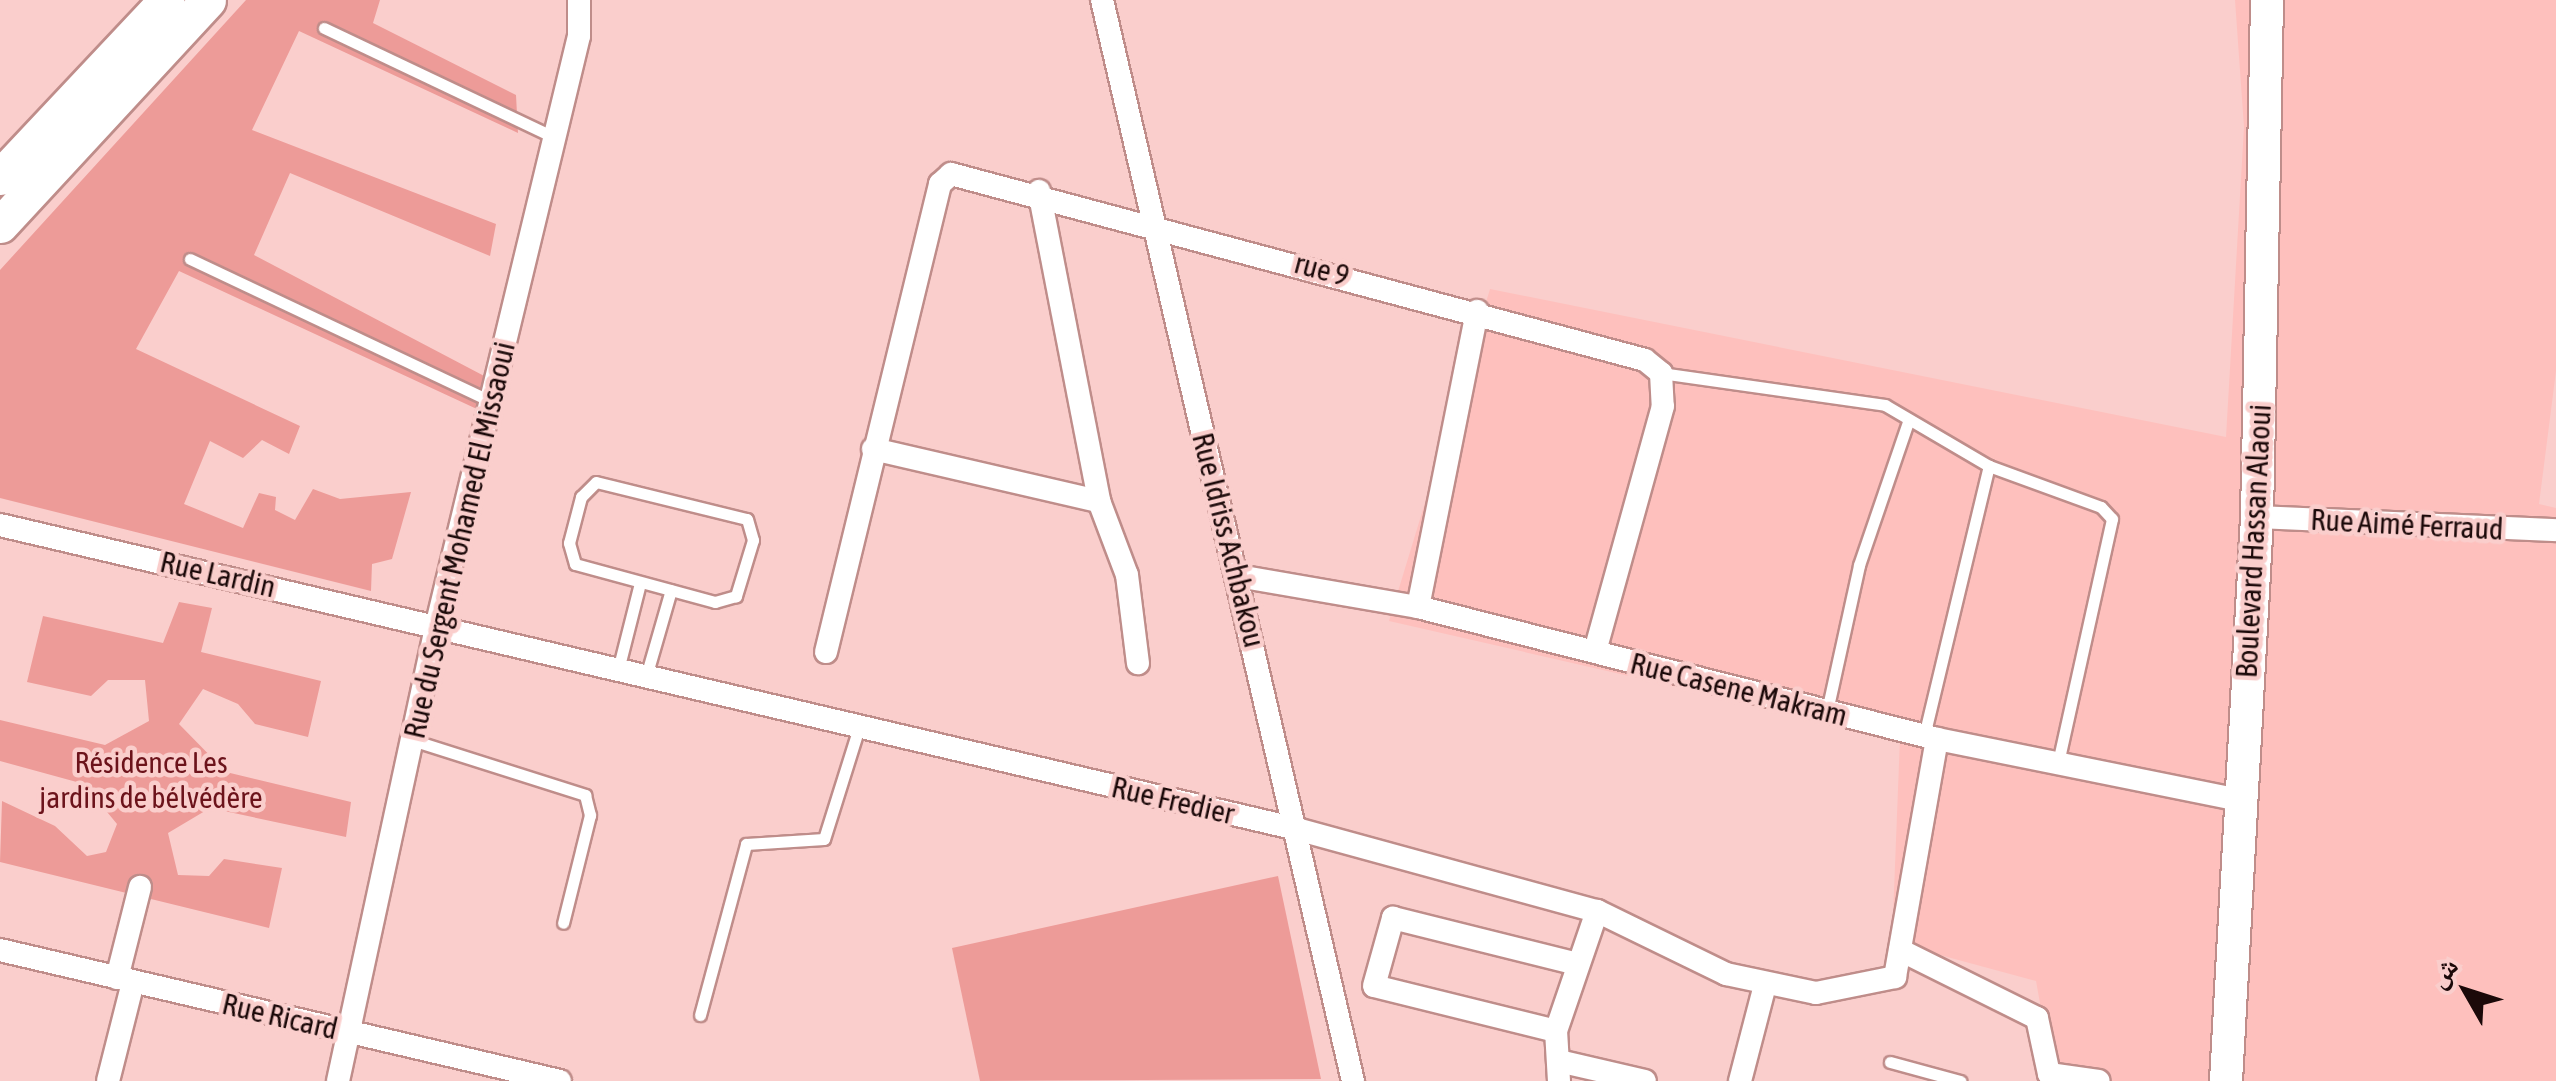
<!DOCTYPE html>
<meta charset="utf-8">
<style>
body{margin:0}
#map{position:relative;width:2556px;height:1081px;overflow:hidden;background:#facecc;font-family:"Asap Condensed","Noto Naskh Arabic",sans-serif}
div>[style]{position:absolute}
.built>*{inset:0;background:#fec0bd}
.green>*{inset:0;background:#ed9b98}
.roads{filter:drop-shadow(2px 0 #bf8d8a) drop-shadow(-2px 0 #bf8d8a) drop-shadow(0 2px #bf8d8a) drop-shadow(0 -2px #bf8d8a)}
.lane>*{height:11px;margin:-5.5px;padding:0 5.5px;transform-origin:5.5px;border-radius:5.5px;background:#fff}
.street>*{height:22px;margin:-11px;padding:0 11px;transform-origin:11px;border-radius:11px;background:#fff}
.secondary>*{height:32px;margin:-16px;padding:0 16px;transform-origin:16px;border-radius:16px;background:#fff}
.primary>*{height:35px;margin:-17.5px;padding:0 17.5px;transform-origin:17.5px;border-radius:17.5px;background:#fff}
span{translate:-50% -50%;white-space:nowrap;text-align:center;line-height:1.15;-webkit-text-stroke:9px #facecc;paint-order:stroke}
.street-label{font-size:30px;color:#1b0909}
.park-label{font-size:30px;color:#6c131b}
.north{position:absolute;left:2416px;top:941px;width:100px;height:100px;-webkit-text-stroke:8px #facecc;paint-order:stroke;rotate:309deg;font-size:28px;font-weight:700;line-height:40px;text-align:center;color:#1b0909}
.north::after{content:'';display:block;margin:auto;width:35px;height:45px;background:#1b0909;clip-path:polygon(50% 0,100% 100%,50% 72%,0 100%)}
</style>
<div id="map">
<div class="built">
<i style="clip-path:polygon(2235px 0,2556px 0,2556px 371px,2539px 504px,2556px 508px,2556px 1081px,2054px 1081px,2036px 981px,1892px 942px,1900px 738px,1389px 621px,1490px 289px,2226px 437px,2244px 127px)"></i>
</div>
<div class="green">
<i style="clip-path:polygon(246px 0,380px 0,373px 23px,516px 95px,518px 133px,299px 31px,252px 130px,496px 224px,490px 256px,290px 173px,254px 255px,488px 378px,479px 410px,179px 271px,136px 349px,300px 426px,289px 454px,262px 440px,243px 458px,210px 441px,184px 504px,243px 528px,259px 493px,276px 497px,275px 510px,295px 520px,313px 489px,340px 499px,411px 492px,392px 559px,372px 564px,371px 591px,0 498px,0 270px)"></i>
<i style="clip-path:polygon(179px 602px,212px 608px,201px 652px,321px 681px,308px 737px,255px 724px,238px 704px,203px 689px,179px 724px,226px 772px,351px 802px,346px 837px,210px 808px,168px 833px,178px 875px,209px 876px,224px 859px,282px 868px,269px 928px,0 862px,2px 801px,55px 826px,87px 856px,106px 852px,117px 824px,84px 784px,0 761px,0 720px,105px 745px,149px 721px,145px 680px,108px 680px,91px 696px,27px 682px,43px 616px,163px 643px)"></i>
<i style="clip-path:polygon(1278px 876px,1321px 1079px,980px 1081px,952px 948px)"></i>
</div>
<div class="roads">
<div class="lane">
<i style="left:324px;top:28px;width:255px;rotate:25.4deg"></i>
<i style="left:190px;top:259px;width:332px;rotate:25.3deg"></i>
<i style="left:1661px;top:373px;width:226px;rotate:8.1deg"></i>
<i style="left:1885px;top:405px;width:121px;rotate:30.4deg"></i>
<i style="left:596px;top:482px;width:155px;rotate:13.8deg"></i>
<i style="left:747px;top:519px;width:22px;rotate:74deg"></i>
<i style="left:753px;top:540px;width:59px;rotate:106.9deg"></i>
<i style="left:736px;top:596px;width:22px;rotate:164deg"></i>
<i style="left:715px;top:602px;width:145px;rotate:-164.8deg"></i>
<i style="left:575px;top:564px;width:22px;rotate:-106deg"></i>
<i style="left:569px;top:543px;width:48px;rotate:-75.4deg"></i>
<i style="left:581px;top:497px;width:21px;rotate:-45deg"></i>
<i style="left:619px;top:666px;width:86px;rotate:-75.8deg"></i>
<i style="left:647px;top:673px;width:86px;rotate:-73.9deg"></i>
<i style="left:1827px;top:711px;width:149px;rotate:-77.6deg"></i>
<i style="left:1859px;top:565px;width:151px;rotate:-71.1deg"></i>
<i style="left:1924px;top:736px;width:278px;rotate:-76.5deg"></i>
<i style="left:1989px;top:466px;width:119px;rotate:20.1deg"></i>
<i style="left:2101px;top:507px;width:16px;rotate:47deg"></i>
<i style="left:2112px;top:519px;width:250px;rotate:102.5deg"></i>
<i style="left:412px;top:740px;width:182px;rotate:17.6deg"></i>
<i style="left:585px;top:795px;width:21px;rotate:76deg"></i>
<i style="left:590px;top:815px;width:111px;rotate:104deg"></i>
<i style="left:700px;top:1015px;width:177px;rotate:-74.9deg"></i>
<i style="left:746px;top:844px;width:78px;rotate:-3.7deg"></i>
<i style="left:824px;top:839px;width:121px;rotate:-72.6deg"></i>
<i style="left:1890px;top:1062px;width:73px;rotate:15.2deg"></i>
</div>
<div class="street">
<i style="left:1102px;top:0;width:1110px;rotate:76.93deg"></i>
<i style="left:1039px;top:191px;width:316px;rotate:79deg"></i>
<i style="left:1099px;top:501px;width:79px;rotate:69.3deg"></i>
<i style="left:1127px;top:575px;width:89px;rotate:82.9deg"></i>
<i style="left:873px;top:449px;width:232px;rotate:13deg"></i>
<i style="left:2257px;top:517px;width:299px;rotate:2.5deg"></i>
<i style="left:0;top:525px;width:1328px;rotate:13.19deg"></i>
<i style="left:1293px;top:828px;width:315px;rotate:15.3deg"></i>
<i style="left:1597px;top:911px;width:144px;rotate:26deg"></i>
<i style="left:1726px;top:974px;width:92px;rotate:11.9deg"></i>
<i style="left:1816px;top:993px;width:81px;rotate:-11.4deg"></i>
<i style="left:1895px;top:977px;width:242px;rotate:-80deg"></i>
<i style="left:1238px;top:576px;width:183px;rotate:9.8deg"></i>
<i style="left:1418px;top:607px;width:536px;rotate:14.27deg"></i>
<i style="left:1937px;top:739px;width:309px;rotate:11.4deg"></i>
<i style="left:1418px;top:607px;width:302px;rotate:-78.7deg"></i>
<i style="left:826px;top:652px;width:482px;rotate:-76.3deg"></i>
<i style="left:940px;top:184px;width:15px;rotate:-42deg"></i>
<i style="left:951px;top:174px;width:718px;rotate:15deg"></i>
<i style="left:1645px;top:360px;width:21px;rotate:39deg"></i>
<i style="left:1661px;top:373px;width:33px;rotate:87deg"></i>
<i style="left:1663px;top:406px;width:255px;rotate:105.5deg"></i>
<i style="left:0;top:950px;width:575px;rotate:13.17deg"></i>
<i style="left:1900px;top:950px;width:153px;rotate:26.4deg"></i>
<i style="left:2037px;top:1018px;width:57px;rotate:77.9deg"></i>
<i style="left:2049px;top:1074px;width:50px;rotate:8deg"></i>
<i style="left:117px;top:978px;width:94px;rotate:-75.8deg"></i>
<i style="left:1556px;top:1031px;width:187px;rotate:-166.1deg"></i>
<i style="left:1374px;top:986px;width:71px;rotate:-74.4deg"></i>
<i style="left:1393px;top:918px;width:187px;rotate:14deg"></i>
<i style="left:1563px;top:1062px;width:84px;rotate:13deg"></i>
<i style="left:108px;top:1081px;width:102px;rotate:-75.8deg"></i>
<i style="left:338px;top:1081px;width:469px;rotate:-77.8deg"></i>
<i style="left:437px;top:623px;width:604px;rotate:-76.4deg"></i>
<i style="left:579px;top:36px;width:36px;rotate:-90deg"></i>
<i style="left:1559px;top:1081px;width:50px;rotate:-93.4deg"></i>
<i style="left:1556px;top:1031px;width:127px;rotate:-71.1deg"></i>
<i style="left:1740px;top:1081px;width:99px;rotate:-75.4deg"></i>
</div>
<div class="secondary">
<i style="left:2226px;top:1081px;width:565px;rotate:-86.85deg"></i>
<i style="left:2257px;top:517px;width:517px;rotate:-88.89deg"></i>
</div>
<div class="primary">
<i style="left:0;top:177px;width:243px;rotate:-46.8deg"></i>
<i style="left:0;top:225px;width:306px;rotate:-47.2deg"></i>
</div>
</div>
<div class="street-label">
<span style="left:1322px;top:269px;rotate:15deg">rue 9</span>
<span style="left:2407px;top:524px;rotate:3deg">Rue Aimé Ferraud</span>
<span style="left:459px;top:540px;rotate:-77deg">Rue du Sergent Mohamed El Missaoui</span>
<span style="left:1229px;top:540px;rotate:76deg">Rue Idriss Achbakou</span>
<span style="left:2253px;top:541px;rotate:-87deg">Boulevard Hassan Alaoui</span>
<span style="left:218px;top:574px;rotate:13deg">Rue Lardin</span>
<span style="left:1739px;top:689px;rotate:14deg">Rue Casene Makram</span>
<span style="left:1173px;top:800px;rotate:13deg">Rue Fredier</span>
<span style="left:280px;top:1016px;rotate:13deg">Rue Ricard</span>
</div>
<div class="park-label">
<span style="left:151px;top:779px">Résidence Les<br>jardins de bélvédère</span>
</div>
<div class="north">ش</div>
</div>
